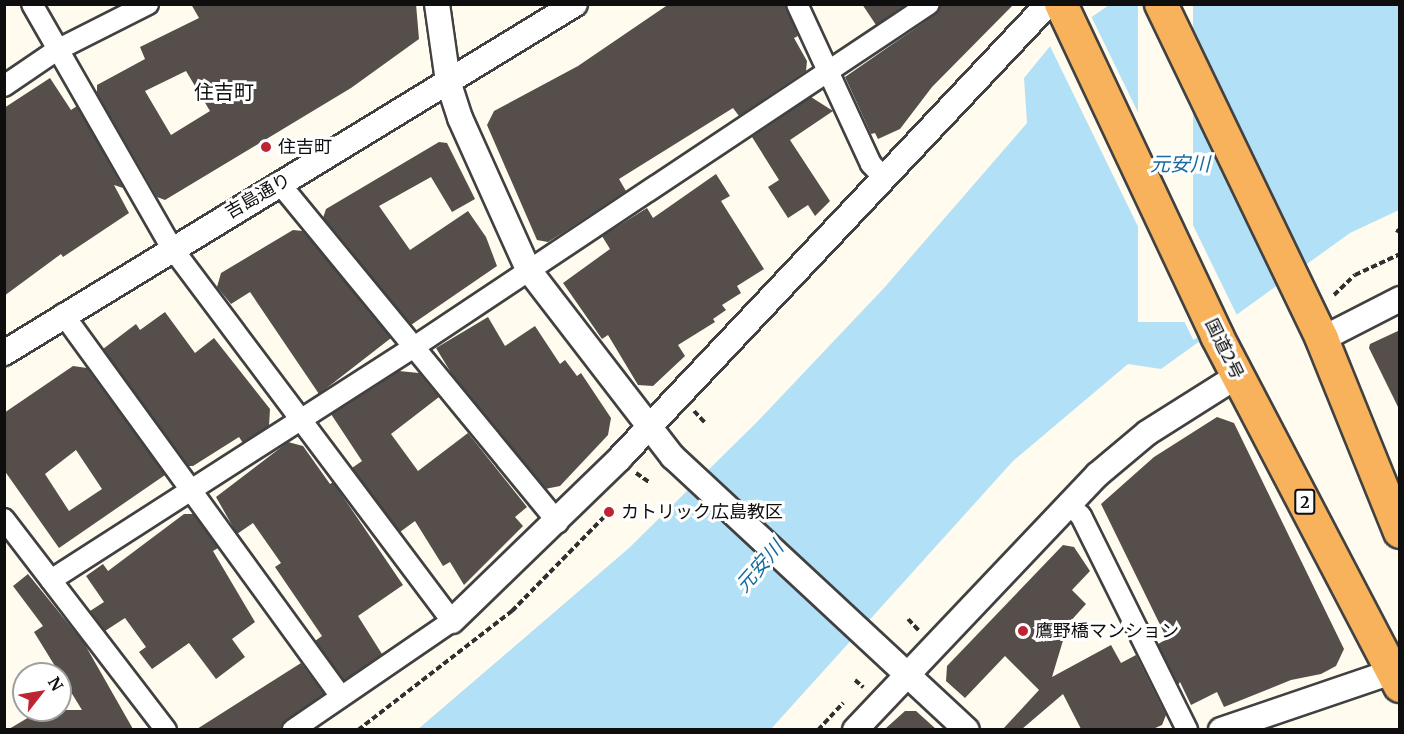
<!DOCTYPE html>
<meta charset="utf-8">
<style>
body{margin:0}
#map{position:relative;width:1404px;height:734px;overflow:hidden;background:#fffbee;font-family:Merriweather,"Noto Sans JP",serif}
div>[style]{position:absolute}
.water>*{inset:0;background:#b2e1f7}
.pier>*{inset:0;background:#fffbee;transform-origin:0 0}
.building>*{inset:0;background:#564e4a}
.path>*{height:4px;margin-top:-2px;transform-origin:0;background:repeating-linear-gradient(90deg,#303030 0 6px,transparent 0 9px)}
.roads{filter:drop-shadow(2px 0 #414141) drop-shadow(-2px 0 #414141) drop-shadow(0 2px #414141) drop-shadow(0 -2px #414141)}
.minor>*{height:20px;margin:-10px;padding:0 10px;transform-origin:10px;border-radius:10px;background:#fff}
.tertiary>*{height:24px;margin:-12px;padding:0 12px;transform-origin:12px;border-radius:12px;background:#fff}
.trunk>*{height:32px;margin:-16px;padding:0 16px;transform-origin:16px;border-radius:16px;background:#f8b25c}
.dots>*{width:16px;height:16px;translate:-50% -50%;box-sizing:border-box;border:3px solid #fff;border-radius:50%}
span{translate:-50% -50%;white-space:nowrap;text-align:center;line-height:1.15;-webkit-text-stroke:6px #fff;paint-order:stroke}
.shield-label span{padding:2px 4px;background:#fff;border:2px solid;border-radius:4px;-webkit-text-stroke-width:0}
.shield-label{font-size:16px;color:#0e0e0e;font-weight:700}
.poi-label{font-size:18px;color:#0e0e0e}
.left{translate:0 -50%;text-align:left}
.street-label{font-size:18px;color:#0e0e0e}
.neighbourhood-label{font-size:20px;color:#0e0e0e}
.water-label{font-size:20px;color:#156ba1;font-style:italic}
.frame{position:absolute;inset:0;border:6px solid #0e0e0e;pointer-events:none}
.north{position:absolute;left:12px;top:662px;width:60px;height:60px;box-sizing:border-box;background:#fff;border:2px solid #9f9f9f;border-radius:50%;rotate:59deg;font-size:16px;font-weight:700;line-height:24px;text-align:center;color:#0e0e0e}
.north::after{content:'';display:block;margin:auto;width:21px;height:27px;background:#bf2433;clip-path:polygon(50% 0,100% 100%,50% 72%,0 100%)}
</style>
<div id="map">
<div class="water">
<i style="clip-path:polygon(1109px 5px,1399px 5px,1399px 210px,1350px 233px,1161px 369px,1128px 364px,1013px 461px,771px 729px,417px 730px,629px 548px,757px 422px,884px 288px,1027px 123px,1024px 78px,1051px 45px)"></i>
</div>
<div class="pier">
<i style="left:1138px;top:5px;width:55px;height:317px"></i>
<i style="left:1090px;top:14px;width:338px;height:50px;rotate:64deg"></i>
</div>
<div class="building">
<i style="clip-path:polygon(evenodd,191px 4px,416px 4px,419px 39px,351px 88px,165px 200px,157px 197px,97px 93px,97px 85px,145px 59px,140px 47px,199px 18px,191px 4px,186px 71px,210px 111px,171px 135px,145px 91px,186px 71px)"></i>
<i style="clip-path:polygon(669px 4px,785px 4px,798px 36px,794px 38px,807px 61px,806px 71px,739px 116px,733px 108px,619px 179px,626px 191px,564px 232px,548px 242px,537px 240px,487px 125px,494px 111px,578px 66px)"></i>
<i style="clip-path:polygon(862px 4px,907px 4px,876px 25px)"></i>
<i style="clip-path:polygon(941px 4px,1014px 4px,932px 87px,900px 129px,878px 139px,875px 133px,871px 134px,845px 77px,936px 14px)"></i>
<i style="clip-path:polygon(50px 78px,71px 110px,77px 106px,123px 188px,114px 185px,129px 213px,63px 257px,61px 254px,4px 296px,4px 108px)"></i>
<i style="clip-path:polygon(811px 97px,833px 111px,790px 140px,830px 201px,815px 216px,808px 205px,788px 218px,768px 187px,779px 180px,752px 137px)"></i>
<i style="clip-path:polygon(439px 142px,447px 143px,475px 199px,452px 212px,431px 177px,379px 206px,410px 250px,468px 211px,486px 237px,497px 266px,411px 325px,323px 218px,326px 209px)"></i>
<i style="clip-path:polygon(716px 174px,730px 196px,721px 201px,764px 269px,737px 286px,741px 293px,722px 305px,726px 310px,713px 319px,715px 322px,678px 345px,685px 356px,653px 386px,638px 385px,608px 335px,602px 339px,563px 283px,610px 249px,602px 236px,647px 208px,653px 218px)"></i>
<i style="clip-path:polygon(293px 230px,303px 231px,391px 338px,319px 394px,250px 292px,231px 304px,217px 287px,221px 273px)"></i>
<i style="clip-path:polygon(165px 312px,195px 353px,214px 338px,270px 409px,269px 426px,243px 443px,239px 437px,193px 466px,188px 466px,103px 349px,136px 324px,140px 330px)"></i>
<i style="clip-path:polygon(488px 317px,505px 346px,535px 326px,560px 364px,565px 360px,577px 376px,581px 373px,611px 418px,608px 435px,560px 486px,545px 489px,453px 376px,436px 348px)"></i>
<i style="clip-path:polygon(1400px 330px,1400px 411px,1369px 348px,1370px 344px)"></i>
<i style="clip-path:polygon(evenodd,73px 366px,87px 368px,165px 475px,59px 548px,4px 470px,4px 413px,73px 366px,76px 450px,102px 489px,69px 511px,45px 474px,76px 450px)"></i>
<i style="clip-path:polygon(399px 371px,419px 373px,439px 397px,391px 434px,418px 471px,468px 433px,527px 507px,515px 517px,523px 526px,464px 585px,450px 562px,443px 566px,415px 521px,400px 532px,352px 468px,362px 461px,331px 414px)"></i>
<i style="clip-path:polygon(1217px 417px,1234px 423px,1344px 649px,1336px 666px,1321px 674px,1291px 680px,1224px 707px,1217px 692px,1191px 705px,1180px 682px,1178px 685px,1158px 644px,1167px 639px,1101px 504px,1154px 457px)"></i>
<i style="clip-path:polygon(288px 442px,303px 446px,330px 484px,333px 482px,403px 585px,358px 616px,382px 654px,344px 681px,315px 641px,322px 636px,275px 567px,281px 563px,253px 523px,237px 534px,216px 497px)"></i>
<i style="clip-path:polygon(184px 514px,194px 514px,218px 548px,213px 551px,255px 622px,232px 639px,245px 657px,216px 679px,189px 643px,152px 669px,139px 652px,146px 647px,125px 618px,105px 631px,90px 611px,104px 602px,86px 576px,103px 564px,108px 571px)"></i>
<i style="clip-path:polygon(1063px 545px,1074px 547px,1090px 571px,1072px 590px,1086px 604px,1068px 624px,1052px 677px,1111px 645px,1121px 663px,1136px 655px,1166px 715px,1162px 725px,1153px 729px,1081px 729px,1063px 694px,1022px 729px,1003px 729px,1039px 690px,1005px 656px,965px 698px,946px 681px,947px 666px)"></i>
<i style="clip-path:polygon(28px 574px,84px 643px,133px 729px,9px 729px,41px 710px,82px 710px,34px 632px,43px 626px,13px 586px)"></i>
<i style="clip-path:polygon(301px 663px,324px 694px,286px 720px,281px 729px,197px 729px)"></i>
<i style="clip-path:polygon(905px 711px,916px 711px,936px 729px,885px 729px)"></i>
</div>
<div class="path">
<i style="left:1396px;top:230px;width:4px;rotate:27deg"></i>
<i style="left:1334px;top:295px;width:29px;rotate:-44deg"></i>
<i style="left:1355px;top:275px;width:50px;rotate:-25deg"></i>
<i style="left:694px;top:411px;width:16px;rotate:47deg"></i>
<i style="left:636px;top:473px;width:16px;rotate:35deg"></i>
<i style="left:908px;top:619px;width:16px;rotate:47deg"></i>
<i style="left:855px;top:680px;width:11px;rotate:41deg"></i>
<i style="left:358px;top:730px;width:195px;rotate:-37.7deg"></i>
<i style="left:512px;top:611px;width:139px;rotate:-45.6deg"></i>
<i style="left:818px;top:730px;width:37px;rotate:-47deg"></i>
</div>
<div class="roads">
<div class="minor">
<i style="left:32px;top:4px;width:281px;rotate:60.2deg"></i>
<i style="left:172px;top:248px;width:466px;rotate:53.1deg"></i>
<i style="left:452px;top:621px;width:193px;rotate:145.6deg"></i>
<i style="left:797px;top:4px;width:176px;rotate:65.2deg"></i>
<i style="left:871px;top:164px;width:18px;rotate:47deg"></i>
<i style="left:4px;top:86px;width:64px;rotate:-34.2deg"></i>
<i style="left:57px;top:50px;width:102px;rotate:-26.8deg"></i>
<i style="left:280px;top:184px;width:438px;rotate:50.6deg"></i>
<i style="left:63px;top:314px;width:473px;rotate:54deg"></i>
<i style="left:1068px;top:503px;width:18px;rotate:45deg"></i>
<i style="left:1081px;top:516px;width:239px;rotate:63.6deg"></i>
<i style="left:4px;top:519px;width:266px;rotate:52.5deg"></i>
<i style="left:51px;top:580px;width:428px;rotate:-32.7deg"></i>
<i style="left:411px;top:349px;width:622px;rotate:-33.66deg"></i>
</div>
<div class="tertiary">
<i style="left:437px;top:4px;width:78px;rotate:81.9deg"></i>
<i style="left:448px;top:81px;width:39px;rotate:72deg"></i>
<i style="left:460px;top:118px;width:166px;rotate:65.8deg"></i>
<i style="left:528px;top:269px;width:237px;rotate:52.4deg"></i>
<i style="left:673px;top:457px;width:401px;rotate:42.9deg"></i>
<i style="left:1322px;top:339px;width:88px;rotate:-27.1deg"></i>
<i style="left:4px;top:353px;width:669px;rotate:-31.43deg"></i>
<i style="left:452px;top:621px;width:234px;rotate:-44.1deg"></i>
<i style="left:620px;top:458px;width:624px;rotate:-46.69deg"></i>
<i style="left:855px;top:730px;width:352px;rotate:-46.5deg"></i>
<i style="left:1097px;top:475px;width:65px;rotate:-40deg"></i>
<i style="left:1147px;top:433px;width:107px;rotate:-32.3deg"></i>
<i style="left:1221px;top:730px;width:189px;rotate:-18.8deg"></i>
</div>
<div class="trunk">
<i style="left:1061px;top:4px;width:367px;rotate:64.8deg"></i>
<i style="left:1217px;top:336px;width:395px;rotate:62.4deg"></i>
<i style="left:1161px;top:4px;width:372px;rotate:64.3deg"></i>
<i style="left:1322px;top:339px;width:208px;rotate:68deg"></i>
</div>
</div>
<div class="dots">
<i style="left:266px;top:147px;background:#bf2433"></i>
<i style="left:609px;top:512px;background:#bf2433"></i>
<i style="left:1023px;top:631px;background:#bf2433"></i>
</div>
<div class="shield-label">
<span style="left:1305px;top:502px">2</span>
</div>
<div class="poi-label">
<span class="left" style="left:278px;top:147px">住吉町</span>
<span class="left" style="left:621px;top:512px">カトリック広島教区</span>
<span class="left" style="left:1035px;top:631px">鷹野橋マンション</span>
</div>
<div class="street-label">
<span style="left:258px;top:196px;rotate:-30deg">吉島通り</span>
<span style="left:1224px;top:349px;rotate:64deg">国道2号</span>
</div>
<div class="neighbourhood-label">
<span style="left:224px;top:91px">住吉町</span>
</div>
<div class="water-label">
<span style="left:1180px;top:163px">元安川</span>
<span style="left:759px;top:566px;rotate:-49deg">元安川</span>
</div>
<div class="frame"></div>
<div class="north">N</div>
</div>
